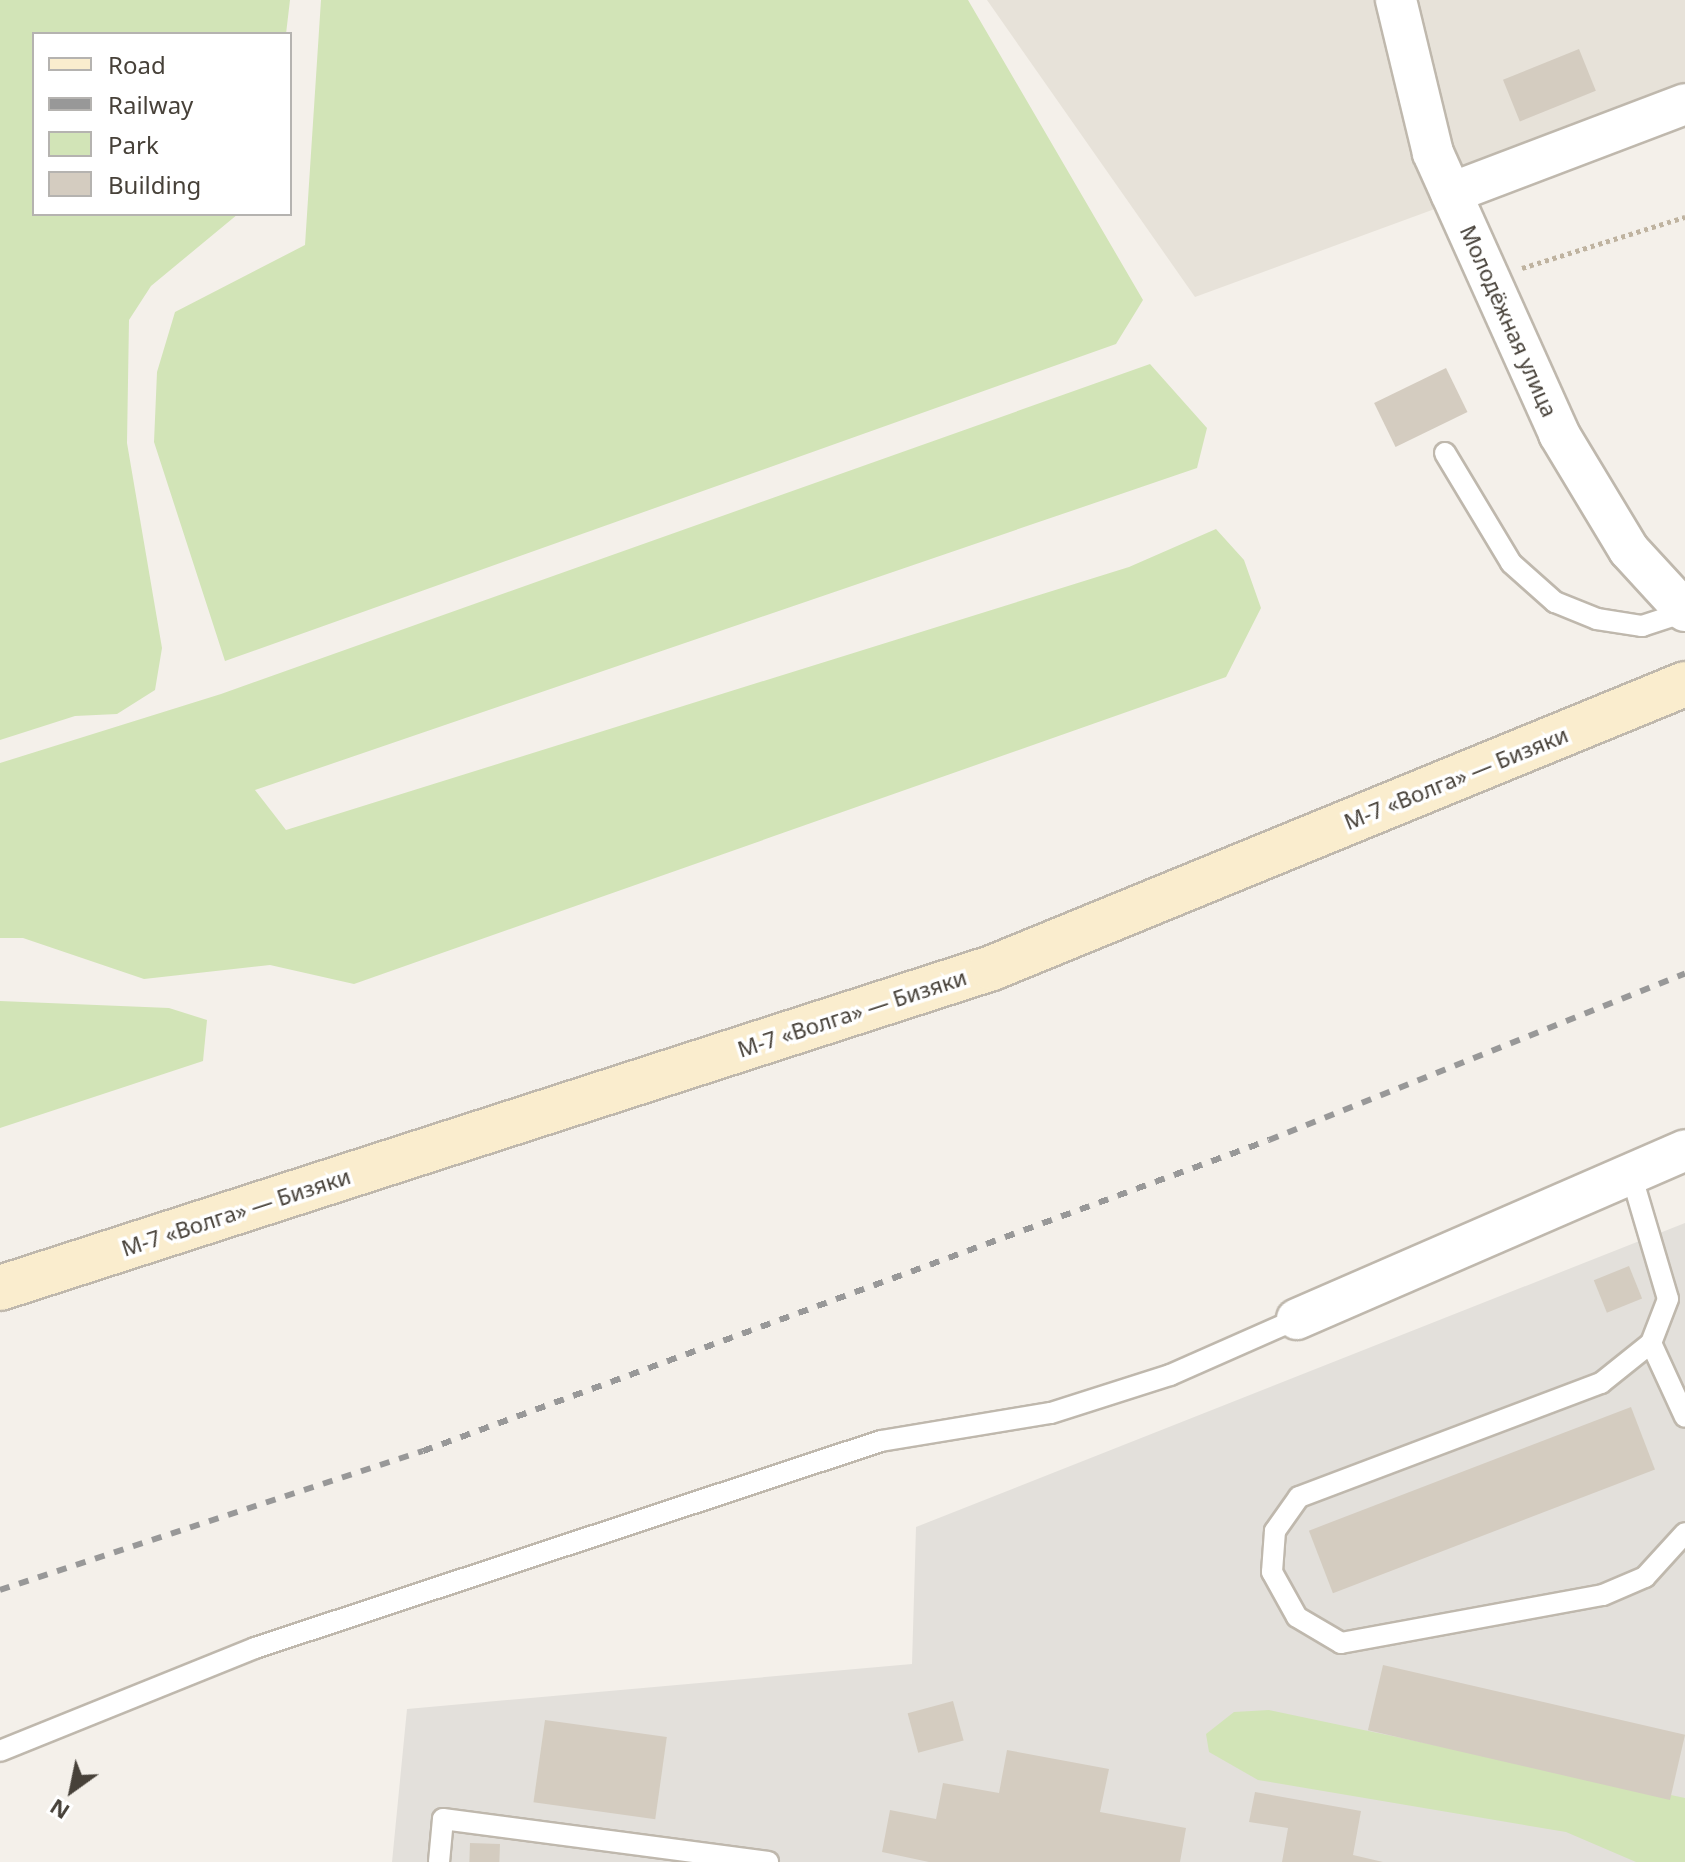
<!DOCTYPE html>
<meta charset="utf-8">
<style>
body{margin:0}
#map{position:relative;width:1685px;height:1862px;overflow:hidden;background:#f4f0ea;font-family:"Noto Sans",sans-serif}
div>[style]{position:absolute}
.residential>*{inset:0;background:#e7e2d9}
.industrial>*{inset:0;background:#e3e0db}
.green>*{inset:0;background:#d2e4b7}
.building>*{inset:0;background:#d4ccc0;transform-origin:0 0}
.path>*{height:5px;margin-top:-2.5px;transform-origin:0;background:repeating-linear-gradient(90deg,#bfb3a0 0 4px,transparent 0 8px)}
.roads{filter:drop-shadow(2px 0 #bfb8ad) drop-shadow(-2px 0 #bfb8ad) drop-shadow(0 2px #bfb8ad) drop-shadow(0 -2px #bfb8ad)}
.service>*{height:20px;margin:-10px;padding:0 10px;transform-origin:10px;border-radius:10px;background:#fff}
.minor>*{height:40px;margin:-20px;padding:0 20px;transform-origin:20px;border-radius:20px;background:#fff}
.secondary>*{height:44px;margin:-22px;padding:0 22px;transform-origin:22px;border-radius:22px;background:#faedce}
.rail>*{height:6px;margin-top:-3px;transform-origin:0;background:repeating-linear-gradient(90deg,#989898 0 10px,transparent 0 20px)}
span{translate:-50% -50%;white-space:nowrap;text-align:center;line-height:1.15;-webkit-text-stroke:7px #fff;paint-order:stroke}
.street-label{font-size:22px;color:#474139}
.legend{position:absolute;left:32px;top:32px;width:260px;height:184px;box-sizing:border-box;background:#fff;border:2px solid #b5b3b0;margin:0;padding:10px 14px;list-style:none;font-size:24px;color:#474139}
.legend li{display:flex;align-items:center;gap:16px;height:40px}
.legend b{width:40px;border:2px solid #b5b3b0}
.north{position:absolute;left:32px;top:1750px;width:80px;height:80px;-webkit-text-stroke:6px #fff;paint-order:stroke;rotate:213deg;font-size:22px;font-weight:700;line-height:32px;text-align:center;color:#474139}
.north::after{content:'';display:block;margin:auto;width:28px;height:36px;background:#474139;clip-path:polygon(50% 0,100% 100%,50% 72%,0 100%)}
</style>
<div id="map">
<div class="residential">
<i style="clip-path:polygon(987px 0,1685px 0,1685px 117px,1195px 297px)"></i>
</div>
<div class="industrial">
<i style="clip-path:polygon(1685px 1223px,1685px 1862px,392px 1862px,407px 1709px,912px 1664px,916px 1527px)"></i>
</div>
<div class="green">
<i style="clip-path:polygon(0 0,290px 0,286px 34px,34px 34px,34px 214px,238px 214px,151px 286px,129px 320px,127px 443px,162px 648px,155px 690px,117px 714px,75px 716px,0 740px)"></i>
<i style="clip-path:polygon(321px 0,968px 0,1143px 300px,1116px 344px,225px 661px,154px 442px,157px 372px,175px 312px,305px 245px)"></i>
<i style="clip-path:polygon(1150px 364px,1207px 428px,1197px 468px,255px 790px,286px 830px,1129px 567px,1216px 529px,1244px 560px,1261px 608px,1226px 677px,354px 984px,270px 965px,144px 979px,23px 938px,0 938px,0 763px,221px 694px)"></i>
<i style="clip-path:polygon(0 1001px,169px 1008px,207px 1020px,203px 1061px,0 1128px)"></i>
<i style="clip-path:polygon(1269px 1710px,1685px 1798px,1685px 1862px,1636px 1862px,1566px 1832px,1258px 1780px,1209px 1752px,1206px 1734px,1234px 1712px)"></i>
</div>
<div class="building">
<i style="left:1579px;top:49px;width:45px;height:82px;rotate:68deg"></i>
<i style="left:1446px;top:368px;width:49px;height:80px;rotate:64deg"></i>
<i style="left:1629px;top:1266px;width:35px;height:38px;rotate:68deg"></i>
<i style="left:1631px;top:1407px;width:67px;height:345px;rotate:69deg"></i>
<i style="left:1383px;top:1665px;width:310px;height:67px;rotate:13deg"></i>
<i style="left:953px;top:1701px;width:41px;height:47px;rotate:75deg"></i>
<i style="left:545px;top:1720px;width:123px;height:83px;rotate:8deg"></i>
<i style="clip-path:polygon(1007px 1750px,1109px 1769px,1100px 1812px,1186px 1828px,1180px 1862px,929px 1862px,882px 1852px,890px 1810px,936px 1819px,943px 1783px,999px 1793px)"></i>
<i style="clip-path:polygon(1255px 1792px,1361px 1811px,1353px 1855px,1383px 1862px,1282px 1862px,1288px 1828px,1249px 1822px)"></i>
<i style="left:470px;top:1843px;width:30px;height:19px;rotate:2deg"></i>
</div>
<div class="path">
<i style="left:1522px;top:268px;width:171px;rotate:-17.4deg"></i>
</div>
<div class="roads">
<div class="service">
<i style="left:1445px;top:453px;width:128px;rotate:59deg"></i>
<i style="left:1511px;top:563px;width:59px;rotate:41.6deg"></i>
<i style="left:1555px;top:602px;width:45px;rotate:22deg"></i>
<i style="left:1597px;top:619px;width:46px;rotate:8.8deg"></i>
<i style="left:1642px;top:626px;width:45px;rotate:-18deg"></i>
<i style="left:1631px;top:1174px;width:130px;rotate:73.5deg"></i>
<i style="left:1668px;top:1299px;width:47px;rotate:111.1deg"></i>
<i style="left:1651px;top:1343px;width:64px;rotate:141.3deg"></i>
<i style="left:1601px;top:1383px;width:323px;rotate:159.3deg"></i>
<i style="left:1299px;top:1497px;width:42px;rotate:125.2deg"></i>
<i style="left:1275px;top:1531px;width:41px;rotate:94.2deg"></i>
<i style="left:1272px;top:1572px;width:51px;rotate:60.9deg"></i>
<i style="left:1297px;top:1617px;width:51px;rotate:30.6deg"></i>
<i style="left:1341px;top:1643px;width:266px;rotate:-10.4deg"></i>
<i style="left:1603px;top:1595px;width:46px;rotate:-23.2deg"></i>
<i style="left:1645px;top:1577px;width:59px;rotate:-47.7deg"></i>
<i style="left:1651px;top:1343px;width:81px;rotate:65.3deg"></i>
<i style="left:0;top:1751px;width:275px;rotate:-22deg"></i>
<i style="left:255px;top:1648px;width:659px;rotate:-18.3deg"></i>
<i style="left:881px;top:1441px;width:172px;rotate:-9.4deg"></i>
<i style="left:1051px;top:1413px;width:125px;rotate:-17.7deg"></i>
<i style="left:1170px;top:1375px;width:139px;rotate:-23.8deg"></i>
<i style="left:439px;top:1862px;width:43px;rotate:-84.7deg"></i>
<i style="left:443px;top:1819px;width:328px;rotate:7.5deg"></i>
</div>
<div class="minor">
<i style="left:1396px;top:0;width:157px;rotate:76.4deg"></i>
<i style="left:1433px;top:153px;width:308px;rotate:65.8deg"></i>
<i style="left:1559px;top:434px;width:135px;rotate:58.9deg"></i>
<i style="left:1629px;top:550px;width:83px;rotate:47.4deg"></i>
<i style="left:1451px;top:193px;width:250px;rotate:-20.8deg"></i>
<i style="left:1297px;top:1319px;width:423px;rotate:-23.5deg"></i>
</div>
<div class="secondary">
<i style="left:0;top:1288px;width:1042px;rotate:-17.88deg"></i>
<i style="left:992px;top:968px;width:749px;rotate:-22.28deg"></i>
</div>
</div>
<div class="rail">
<i style="left:0;top:1590px;width:445px;rotate:-18.2deg"></i>
<i style="left:423px;top:1451px;width:901px;rotate:-20.18deg"></i>
<i style="left:1269px;top:1140px;width:448px;rotate:-21.8deg"></i>
</div>
<div class="street-label">
<span style="left:1509px;top:321px;rotate:66deg">Молодёжная улица</span>
<span style="left:1456px;top:778px;rotate:-22deg">М-7 «Волга» — Бизяки</span>
<span style="left:852px;top:1013px;rotate:-18deg">М-7 «Волга» — Бизяки</span>
<span style="left:236px;top:1212px;rotate:-18deg">М-7 «Волга» — Бизяки</span>
</div>
<ul class="legend">
<li><b style="height:10px;background:#faedce"></b>Road</li>
<li><b style="height:10px;background:#989898"></b>Railway</li>
<li><b style="height:22px;background:#d2e4b7"></b>Park</li>
<li><b style="height:22px;background:#d4ccc0"></b>Building</li>
</ul>
<div class="north">N</div>
</div>
